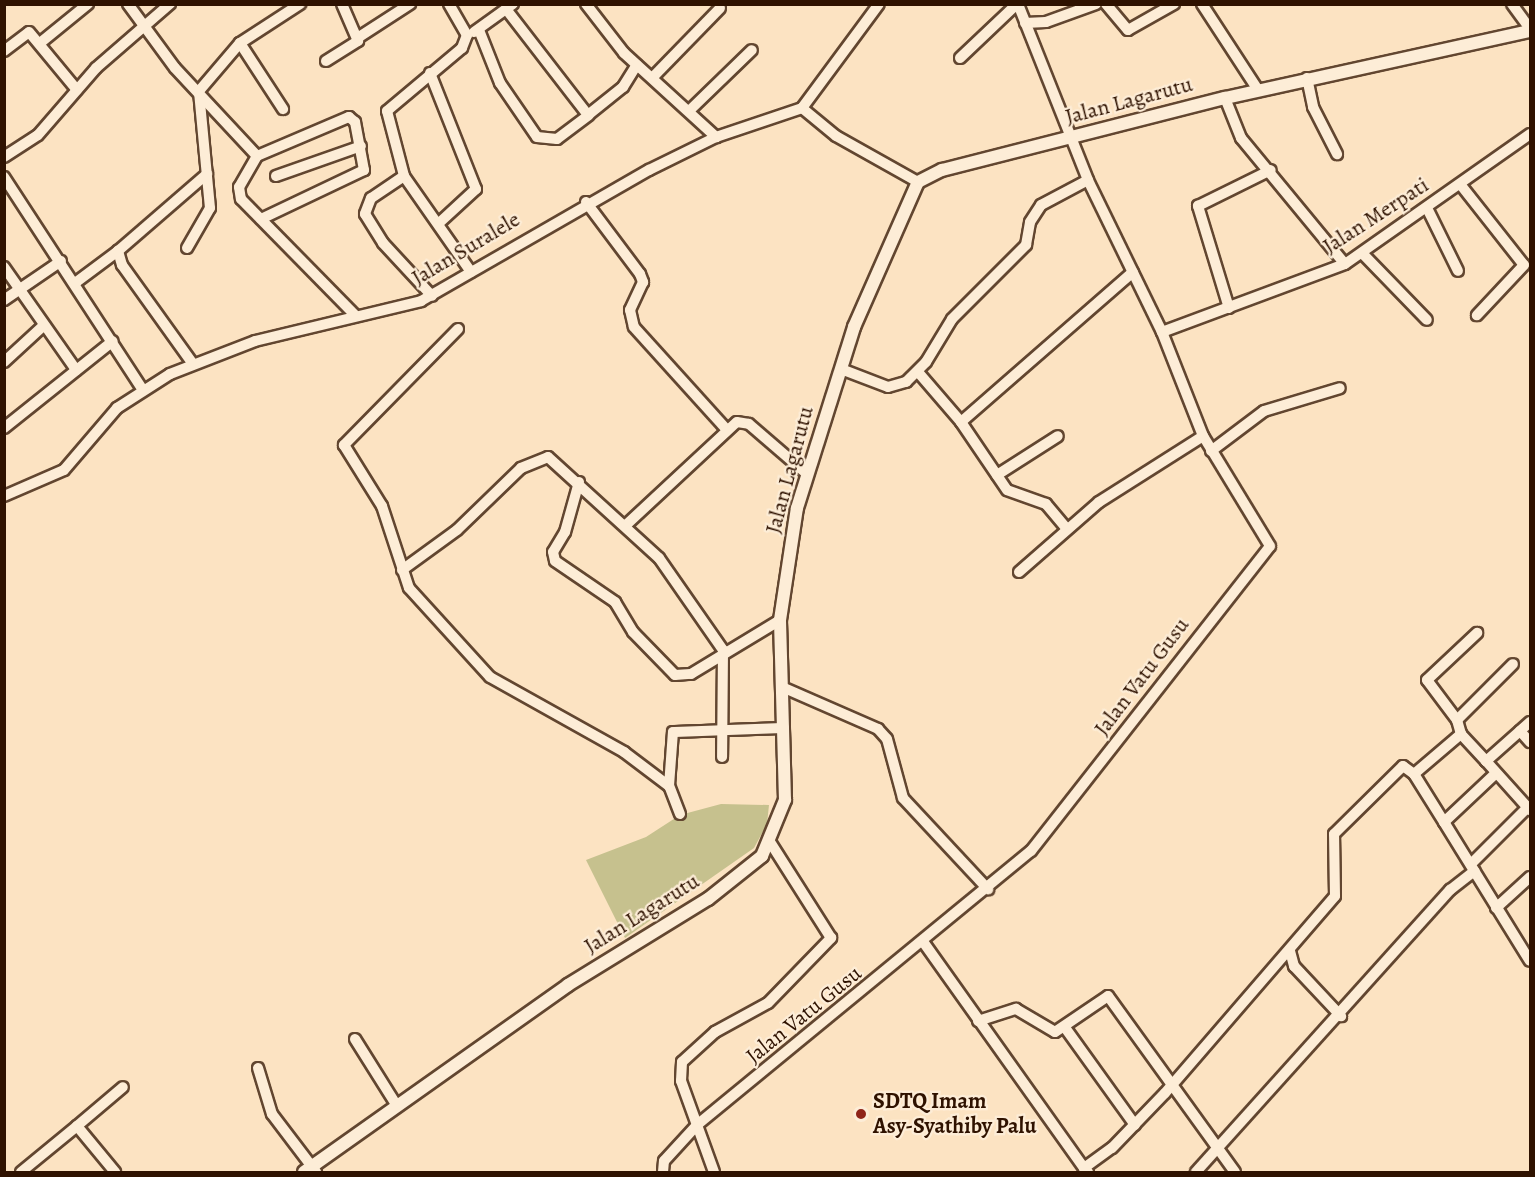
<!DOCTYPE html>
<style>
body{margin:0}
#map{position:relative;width:1535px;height:1177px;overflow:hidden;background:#fce3c2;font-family:Alegreya,serif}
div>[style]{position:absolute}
.green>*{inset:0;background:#c6c18e}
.roads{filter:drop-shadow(2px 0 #624630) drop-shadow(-2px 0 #624630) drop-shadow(0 2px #624630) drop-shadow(0 -2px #624630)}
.minor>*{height:10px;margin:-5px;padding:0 5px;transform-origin:5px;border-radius:5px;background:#fdedd7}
.tertiary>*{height:12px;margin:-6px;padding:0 6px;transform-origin:6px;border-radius:6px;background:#fdedd7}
.dots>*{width:16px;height:16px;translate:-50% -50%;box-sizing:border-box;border:3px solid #fdedd7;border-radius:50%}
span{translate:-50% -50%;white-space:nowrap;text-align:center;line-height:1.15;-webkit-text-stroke:4.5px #fdedd7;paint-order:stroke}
.street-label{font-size:22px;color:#2f1200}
.poi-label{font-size:22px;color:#2f1200;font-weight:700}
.left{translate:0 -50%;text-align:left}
.frame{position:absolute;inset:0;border:6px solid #2f1200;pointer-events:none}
</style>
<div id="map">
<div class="green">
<i style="clip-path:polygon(721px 804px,769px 805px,767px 824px,754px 848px,625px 938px,586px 860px,646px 837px,680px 815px)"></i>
</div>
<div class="roads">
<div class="minor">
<i style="left:128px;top:4px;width:79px;rotate:53.7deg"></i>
<i style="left:175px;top:68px;width:120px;rotate:47deg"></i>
<i style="left:257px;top:156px;width:36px;rotate:120deg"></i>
<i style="left:239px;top:187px;width:12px;rotate:81deg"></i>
<i style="left:241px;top:199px;width:164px;rotate:45.5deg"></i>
<i style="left:449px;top:4px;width:36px;rotate:60deg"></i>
<i style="left:467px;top:35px;width:14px;rotate:111deg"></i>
<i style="left:462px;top:48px;width:98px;rotate:140deg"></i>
<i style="left:387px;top:111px;width:67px;rotate:75.3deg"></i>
<i style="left:404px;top:176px;width:117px;rotate:55.1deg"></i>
<i style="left:586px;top:4px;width:62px;rotate:52.2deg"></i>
<i style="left:624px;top:53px;width:125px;rotate:42.4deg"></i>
<i style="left:1106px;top:4px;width:34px;rotate:50deg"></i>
<i style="left:1128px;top:30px;width:53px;rotate:-29.5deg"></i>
<i style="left:1202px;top:4px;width:103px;rotate:56.9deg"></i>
<i style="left:1512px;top:4px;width:31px;rotate:54deg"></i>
<i style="left:506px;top:9px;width:134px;rotate:52.3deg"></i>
<i style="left:588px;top:115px;width:45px;rotate:-38.7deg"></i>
<i style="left:623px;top:87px;width:26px;rotate:-58deg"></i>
<i style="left:1025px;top:23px;width:21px;rotate:-3deg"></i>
<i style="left:1046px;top:22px;width:53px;rotate:-19.8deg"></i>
<i style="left:479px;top:30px;width:57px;rotate:68.4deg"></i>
<i style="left:500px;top:83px;width:65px;rotate:55.6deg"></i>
<i style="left:537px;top:137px;width:20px;rotate:6deg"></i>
<i style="left:557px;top:139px;width:40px;rotate:-37deg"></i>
<i style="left:474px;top:32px;width:48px;rotate:-35.7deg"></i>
<i style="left:359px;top:37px;width:61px;rotate:-32.9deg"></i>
<i style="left:40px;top:43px;width:62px;rotate:-39.1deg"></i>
<i style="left:240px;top:43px;width:79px;rotate:56.9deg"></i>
<i style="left:4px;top:51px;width:31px;rotate:-37deg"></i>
<i style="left:29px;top:32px;width:75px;rotate:50.4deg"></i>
<i style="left:960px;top:58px;width:79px;rotate:-43.5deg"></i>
<i style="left:326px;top:61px;width:38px;rotate:-32deg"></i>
<i style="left:358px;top:41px;width:40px;rotate:-113.4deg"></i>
<i style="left:430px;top:73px;width:125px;rotate:68.4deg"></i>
<i style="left:476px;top:189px;width:50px;rotate:137.4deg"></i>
<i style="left:653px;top:77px;width:96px;rotate:-45.8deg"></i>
<i style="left:1307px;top:78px;width:30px;rotate:78deg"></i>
<i style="left:1313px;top:107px;width:53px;rotate:62.9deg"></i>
<i style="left:1225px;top:98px;width:43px;rotate:68.2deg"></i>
<i style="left:1241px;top:138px;width:163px;rotate:50.5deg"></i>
<i style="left:802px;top:108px;width:44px;rotate:39.5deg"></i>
<i style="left:836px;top:136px;width:94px;rotate:29.3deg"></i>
<i style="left:802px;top:108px;width:129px;rotate:-53.5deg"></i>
<i style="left:690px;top:110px;width:86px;rotate:-44.1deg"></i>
<i style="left:257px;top:156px;width:100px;rotate:-23deg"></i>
<i style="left:349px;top:117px;width:8px;rotate:40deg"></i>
<i style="left:355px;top:122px;width:49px;rotate:79.4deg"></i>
<i style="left:364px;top:170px;width:114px;rotate:154.6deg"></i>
<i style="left:4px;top:157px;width:40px;rotate:-32.9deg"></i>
<i style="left:38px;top:135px;width:89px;rotate:-49.1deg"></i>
<i style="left:96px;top:68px;width:98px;rotate:-40.9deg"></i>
<i style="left:276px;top:176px;width:90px;rotate:-19.4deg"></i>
<i style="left:404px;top:176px;width:40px;rotate:146deg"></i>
<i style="left:371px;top:198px;width:17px;rotate:111deg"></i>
<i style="left:365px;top:214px;width:34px;rotate:58deg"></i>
<i style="left:383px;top:243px;width:72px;rotate:47.2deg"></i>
<i style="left:4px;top:177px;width:254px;rotate:56.9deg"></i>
<i style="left:1460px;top:184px;width:103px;rotate:51.7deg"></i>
<i style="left:1524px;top:265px;width:69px;rotate:133.2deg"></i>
<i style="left:586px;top:202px;width:90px;rotate:53.1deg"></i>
<i style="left:640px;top:274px;width:9px;rotate:69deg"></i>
<i style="left:643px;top:282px;width:31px;rotate:115deg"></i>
<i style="left:630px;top:310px;width:17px;rotate:77deg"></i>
<i style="left:634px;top:327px;width:139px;rotate:47.9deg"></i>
<i style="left:1427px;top:208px;width:70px;rotate:63.8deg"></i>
<i style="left:187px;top:248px;width:46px;rotate:-60.1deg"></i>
<i style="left:210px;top:208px;width:118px;rotate:-95.4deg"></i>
<i style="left:199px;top:91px;width:63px;rotate:-49.5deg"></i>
<i style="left:240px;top:43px;width:72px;rotate:-33deg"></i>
<i style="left:1362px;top:253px;width:93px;rotate:45.9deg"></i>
<i style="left:4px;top:267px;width:126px;rotate:55deg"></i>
<i style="left:75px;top:283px;width:54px;rotate:-36.7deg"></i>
<i style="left:4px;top:300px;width:69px;rotate:-34.4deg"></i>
<i style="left:1229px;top:308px;width:107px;rotate:-106.9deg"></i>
<i style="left:1198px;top:206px;width:81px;rotate:-26.3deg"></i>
<i style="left:458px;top:329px;width:163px;rotate:134.5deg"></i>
<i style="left:344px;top:445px;width:72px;rotate:58.1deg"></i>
<i style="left:382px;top:506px;width:86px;rotate:71.8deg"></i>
<i style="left:409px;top:588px;width:120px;rotate:47.7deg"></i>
<i style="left:490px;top:677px;width:154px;rotate:29.2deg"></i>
<i style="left:624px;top:752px;width:56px;rotate:37.1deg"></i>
<i style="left:1162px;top:332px;width:195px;rotate:-20.4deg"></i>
<i style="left:1345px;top:264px;width:226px;rotate:-35.1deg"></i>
<i style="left:4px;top:362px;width:52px;rotate:-42.6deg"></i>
<i style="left:193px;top:364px;width:122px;rotate:-125.6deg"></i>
<i style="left:122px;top:265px;width:15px;rotate:-106deg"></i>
<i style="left:118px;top:251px;width:118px;rotate:-40.9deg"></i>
<i style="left:841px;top:369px;width:50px;rotate:21deg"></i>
<i style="left:888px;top:387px;width:19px;rotate:-16deg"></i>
<i style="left:906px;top:382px;width:28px;rotate:-45deg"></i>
<i style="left:926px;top:362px;width:50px;rotate:-58.8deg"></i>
<i style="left:952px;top:319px;width:105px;rotate:-45deg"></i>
<i style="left:1026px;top:245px;width:23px;rotate:-80deg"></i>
<i style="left:1030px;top:222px;width:20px;rotate:-57deg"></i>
<i style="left:1041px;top:205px;width:53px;rotate:-28deg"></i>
<i style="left:918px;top:372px;width:66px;rotate:49.3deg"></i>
<i style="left:4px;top:428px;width:139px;rotate:-38.6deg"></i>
<i style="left:1211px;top:451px;width:66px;rotate:-37deg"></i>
<i style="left:1264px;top:411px;width:79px;rotate:-16.8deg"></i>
<i style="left:997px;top:475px;width:72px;rotate:-32.6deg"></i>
<i style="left:579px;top:482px;width:52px;rotate:105.6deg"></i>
<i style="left:565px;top:532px;width:23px;rotate:121deg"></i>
<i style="left:553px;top:552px;width:9px;rotate:77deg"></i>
<i style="left:555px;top:561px;width:73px;rotate:34.3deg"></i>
<i style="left:615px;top:602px;width:35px;rotate:59deg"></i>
<i style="left:633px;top:632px;width:60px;rotate:45.7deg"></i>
<i style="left:675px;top:675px;width:16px;rotate:-4deg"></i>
<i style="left:691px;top:674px;width:104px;rotate:-31.2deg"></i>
<i style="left:4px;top:496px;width:65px;rotate:-23.4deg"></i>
<i style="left:64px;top:470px;width:82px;rotate:-49.5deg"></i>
<i style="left:117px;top:408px;width:63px;rotate:-32.7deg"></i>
<i style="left:170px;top:374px;width:91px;rotate:-21.2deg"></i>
<i style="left:255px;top:341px;width:171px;rotate:-13.5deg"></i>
<i style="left:421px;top:301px;width:263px;rotate:-29.9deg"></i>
<i style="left:649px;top:170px;width:75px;rotate:-26.2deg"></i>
<i style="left:716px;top:137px;width:91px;rotate:-18.6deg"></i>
<i style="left:626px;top:525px;width:151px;rotate:-42.9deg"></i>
<i style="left:737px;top:422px;width:12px;rotate:9deg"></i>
<i style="left:749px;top:424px;width:77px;rotate:40.8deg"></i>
<i style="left:1067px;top:529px;width:33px;rotate:-130deg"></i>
<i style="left:1046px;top:504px;width:41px;rotate:-160.3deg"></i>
<i style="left:1007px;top:490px;width:82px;rotate:-124.1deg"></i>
<i style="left:961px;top:422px;width:228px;rotate:-41.1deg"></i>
<i style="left:402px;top:570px;width:68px;rotate:-36deg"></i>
<i style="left:457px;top:530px;width:89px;rotate:-44.1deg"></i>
<i style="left:521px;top:468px;width:29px;rotate:-22deg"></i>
<i style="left:548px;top:457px;width:150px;rotate:42.3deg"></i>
<i style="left:659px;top:558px;width:112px;rotate:55.2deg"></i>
<i style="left:723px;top:650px;width:107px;rotate:90.5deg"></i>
<i style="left:1019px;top:572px;width:106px;rotate:-41.2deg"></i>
<i style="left:1099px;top:502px;width:123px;rotate:-32.4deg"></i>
<i style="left:782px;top:687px;width:105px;rotate:23.6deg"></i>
<i style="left:878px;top:729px;width:13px;rotate:48deg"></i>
<i style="left:887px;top:739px;width:61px;rotate:74.8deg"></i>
<i style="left:903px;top:798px;width:125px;rotate:47deg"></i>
<i style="left:1457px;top:720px;width:50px;rotate:-126.9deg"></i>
<i style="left:1427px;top:680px;width:69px;rotate:-43.2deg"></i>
<i style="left:1530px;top:722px;width:59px;rotate:138.4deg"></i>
<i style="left:1486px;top:761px;width:66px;rotate:48.1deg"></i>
<i style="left:1520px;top:731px;width:15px;rotate:48deg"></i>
<i style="left:1486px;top:761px;width:37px;rotate:-133deg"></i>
<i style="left:1461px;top:734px;width:15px;rotate:-106deg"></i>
<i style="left:1457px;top:720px;width:79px;rotate:-45deg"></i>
<i style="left:1414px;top:774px;width:62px;rotate:-40.4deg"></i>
<i style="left:1495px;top:774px;width:70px;rotate:136.7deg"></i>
<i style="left:1444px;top:822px;width:163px;rotate:58.3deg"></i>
<i style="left:680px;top:814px;width:30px;rotate:-111deg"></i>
<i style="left:669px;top:786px;width:54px;rotate:-85.8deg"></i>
<i style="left:673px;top:732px;width:111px;rotate:-2.1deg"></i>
<i style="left:1471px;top:864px;width:81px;rotate:-45deg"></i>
<i style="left:1496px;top:908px;width:46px;rotate:-42.4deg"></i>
<i style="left:924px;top:943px;width:276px;rotate:54.6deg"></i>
<i style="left:1290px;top:951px;width:16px;rotate:75deg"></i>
<i style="left:1294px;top:966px;width:69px;rotate:46.8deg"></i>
<i style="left:978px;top:1021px;width:40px;rotate:-18deg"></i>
<i style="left:1016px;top:1009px;width:45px;rotate:30.5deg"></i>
<i style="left:1055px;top:1032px;width:64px;rotate:-34.2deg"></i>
<i style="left:1108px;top:996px;width:217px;rotate:54.2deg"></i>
<i style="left:1066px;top:1029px;width:118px;rotate:54.3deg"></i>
<i style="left:355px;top:1039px;width:79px;rotate:57.9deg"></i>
<i style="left:258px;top:1068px;width:48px;rotate:73.1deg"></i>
<i style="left:272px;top:1114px;width:73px;rotate:52.8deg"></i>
<i style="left:77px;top:1126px;width:60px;rotate:-40.3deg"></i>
<i style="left:21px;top:1172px;width:72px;rotate:-39.4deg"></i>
<i style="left:77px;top:1126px;width:60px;rotate:50.4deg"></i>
<i style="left:663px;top:1172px;width:11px;rotate:-85deg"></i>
<i style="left:664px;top:1161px;width:49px;rotate:-47.5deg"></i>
<i style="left:697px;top:1125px;width:432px;rotate:-39.4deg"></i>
<i style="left:1031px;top:851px;width:387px;rotate:-51.9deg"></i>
<i style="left:1270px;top:546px;width:129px;rotate:-121.3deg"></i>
<i style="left:1203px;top:436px;width:112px;rotate:-111.5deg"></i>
<i style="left:1162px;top:332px;width:169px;rotate:-116deg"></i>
<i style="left:1088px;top:180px;width:189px;rotate:-111.7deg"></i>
<i style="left:714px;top:1172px;width:97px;rotate:-109.9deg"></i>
<i style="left:681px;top:1081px;width:19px;rotate:-87deg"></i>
<i style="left:682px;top:1062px;width:45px;rotate:-42.3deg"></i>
<i style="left:715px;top:1032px;width:60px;rotate:-28.7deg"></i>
<i style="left:768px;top:1003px;width:91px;rotate:-45.9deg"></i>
<i style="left:831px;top:938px;width:114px;rotate:-122.4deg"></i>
<i style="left:1088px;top:1172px;width:6px;rotate:-135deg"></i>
<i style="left:1084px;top:1168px;width:34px;rotate:-36deg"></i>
<i style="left:1112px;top:1148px;width:76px;rotate:-46.1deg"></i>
<i style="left:1165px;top:1093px;width:260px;rotate:-49.2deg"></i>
<i style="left:1335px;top:896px;width:62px;rotate:-90.9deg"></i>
<i style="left:1334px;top:834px;width:97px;rotate:-44.6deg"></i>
<i style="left:1403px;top:766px;width:14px;rotate:36deg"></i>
<i style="left:1414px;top:774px;width:57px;rotate:58deg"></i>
<i style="left:1196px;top:1172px;width:380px;rotate:-48deg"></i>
<i style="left:1450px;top:890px;width:31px;rotate:-38deg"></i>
</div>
<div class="tertiary">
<i style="left:304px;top:1172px;width:324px;rotate:-35.3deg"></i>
<i style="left:568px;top:985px;width:164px;rotate:-31.6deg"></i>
<i style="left:708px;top:899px;width:69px;rotate:-38.5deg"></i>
<i style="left:762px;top:856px;width:61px;rotate:-67.7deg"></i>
<i style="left:785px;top:800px;width:180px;rotate:-91.6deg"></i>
<i style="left:780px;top:620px;width:113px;rotate:-81.4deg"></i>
<i style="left:797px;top:508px;width:190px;rotate:-72.5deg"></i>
<i style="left:854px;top:327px;width:158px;rotate:-66.2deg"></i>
<i style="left:918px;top:182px;width:27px;rotate:-27deg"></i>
<i style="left:942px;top:170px;width:292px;rotate:-14.3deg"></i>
<i style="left:1225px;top:98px;width:312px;rotate:-12.4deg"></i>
</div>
</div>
<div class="dots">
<i style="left:861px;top:1114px;background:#8f2418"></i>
</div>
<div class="street-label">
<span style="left:1129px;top:101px;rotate:-15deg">Jalan Lagarutu</span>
<span style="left:1376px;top:216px;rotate:-33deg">Jalan Merpati</span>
<span style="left:466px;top:249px;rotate:-31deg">Jalan Suralele</span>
<span style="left:790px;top:470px;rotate:-75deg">Jalan Lagarutu</span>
<span style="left:1142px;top:677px;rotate:-53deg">Jalan Vatu Gusu</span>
<span style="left:642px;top:914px;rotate:-32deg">Jalan Lagarutu</span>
<span style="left:804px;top:1015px;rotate:-39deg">Jalan Vatu Gusu</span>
</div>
<div class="poi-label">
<span class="left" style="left:873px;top:1114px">SDTQ Imam<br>Asy-Syathiby Palu</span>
</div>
<div class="frame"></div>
</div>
